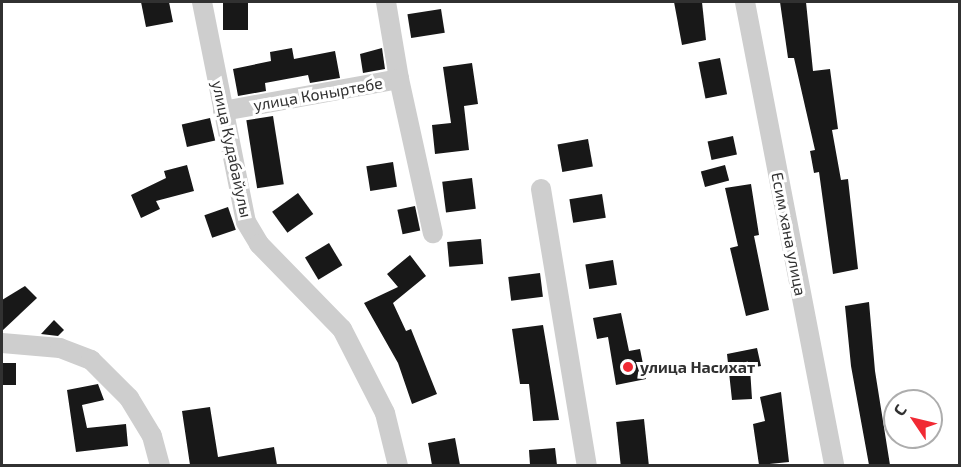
<!DOCTYPE html>
<meta charset="utf-8">
<style>
body{margin:0}
#map{position:relative;width:961px;height:467px;overflow:hidden;background:#fff;font-family:"Exo 2",sans-serif}
div>[style]{position:absolute}
.building>*{inset:0;background:#181818;transform-origin:0 0}
.minor>*{height:20px;margin:-10px;padding:0 10px;transform-origin:10px;border-radius:10px;background:#cecece}
.dots>*{width:16px;height:16px;translate:-50% -50%;box-sizing:border-box;border:3px solid #fff;border-radius:50%}
span{translate:-50% -50%;white-space:nowrap;text-align:center;line-height:1.15;-webkit-text-stroke:6px #fff;paint-order:stroke}
.street-label{font-size:16px;color:#313131}
.poi-label{font-size:16px;color:#313131;font-weight:700}
.left{translate:0 -50%;text-align:left}
.frame{position:absolute;inset:0;border:3px solid #313131;pointer-events:none}
.north{position:absolute;left:883px;top:389px;width:60px;height:60px;box-sizing:border-box;background:#fff;border:2px solid #adadad;border-radius:50%;rotate:305deg;font-size:16px;font-weight:700;line-height:24px;text-align:center;color:#313131}
.north::after{content:'';display:block;margin:auto;width:21px;height:27px;background:#f12a34;clip-path:polygon(50% 0,100% 100%,50% 72%,0 100%)}
</style>
<div id="map">
<div class="building">
<i style="clip-path:polygon(141px 2px,169px 2px,173px 22px,146px 27px)"></i>
<i style="left:223px;top:2px;width:25px;height:28px"></i>
<i style="clip-path:polygon(674px 2px,702px 2px,706px 40px,682px 45px)"></i>
<i style="clip-path:polygon(780px 2px,806px 2px,813px 71px,830px 69px,838px 129px,832px 130px,841px 180px,848px 179px,858px 269px,833px 274px,819px 172px,814px 173px,810px 151px,815px 150px,794px 58px,788px 58px)"></i>
<i style="left:441px;top:9px;width:24px;height:34px;rotate:81deg"></i>
<i style="clip-path:polygon(292px 48px,294px 59px,335px 51px,340px 78px,310px 83px,308px 75px,265px 83px,266px 91px,238px 96px,233px 69px,271px 61px,270px 52px)"></i>
<i style="clip-path:polygon(382px 48px,385px 69px,363px 73px,360px 54px)"></i>
<i style="left:720px;top:58px;width:37px;height:22px;rotate:79deg"></i>
<i style="clip-path:polygon(472px 63px,478px 104px,464px 106px,469px 150px,435px 154px,432px 125px,451px 123px,443px 67px)"></i>
<i style="left:273px;top:116px;width:69px;height:27px;rotate:81deg"></i>
<i style="left:210px;top:118px;width:23px;height:29px;rotate:77deg"></i>
<i style="left:733px;top:136px;width:19px;height:26px;rotate:78deg"></i>
<i style="left:588px;top:139px;width:28px;height:31px;rotate:80deg"></i>
<i style="left:393px;top:162px;width:25px;height:27px;rotate:81deg"></i>
<i style="clip-path:polygon(187px 165px,194px 191px,156px 201px,160px 209px,141px 218px,131px 195px,166px 178px,164px 171px)"></i>
<i style="left:725px;top:165px;width:16px;height:25px;rotate:75deg"></i>
<i style="left:472px;top:178px;width:31px;height:30px;rotate:83deg"></i>
<i style="clip-path:polygon(751px 184px,759px 235px,754px 236px,769px 310px,746px 316px,730px 248px,738px 246px,725px 188px)"></i>
<i style="left:298px;top:193px;width:26px;height:32px;rotate:54deg"></i>
<i style="left:602px;top:194px;width:24px;height:33px;rotate:81deg"></i>
<i style="left:415px;top:206px;width:25px;height:18px;rotate:78deg"></i>
<i style="left:228px;top:207px;width:24px;height:25px;rotate:71deg"></i>
<i style="left:481px;top:239px;width:25px;height:34px;rotate:85deg"></i>
<i style="left:329px;top:243px;width:26px;height:28px;rotate:59deg"></i>
<i style="clip-path:polygon(410px 255px,426px 276px,393px 303px,406px 331px,411px 329px,437px 394px,412px 404px,398px 363px,364px 303px,398px 287px,387px 274px)"></i>
<i style="left:613px;top:260px;width:25px;height:28px;rotate:81deg"></i>
<i style="left:540px;top:273px;width:24px;height:32px;rotate:83deg"></i>
<i style="clip-path:polygon(25px 286px,37px 298px,2px 331px,2px 300px)"></i>
<i style="clip-path:polygon(869px 302px,875px 371px,890px 465px,869px 465px,851px 366px,845px 306px)"></i>
<i style="clip-path:polygon(621px 313px,629px 351px,640px 349px,646px 379px,616px 385px,608px 337px,597px 339px,593px 318px)"></i>
<i style="clip-path:polygon(54px 320px,64px 330px,58px 336px,41px 334px)"></i>
<i style="clip-path:polygon(543px 325px,559px 420px,533px 421px,529px 384px,520px 384px,512px 329px)"></i>
<i style="clip-path:polygon(757px 348px,761px 366px,750px 368px,752px 399px,732px 400px,727px 354px)"></i>
<i style="left:2px;top:363px;width:14px;height:22px"></i>
<i style="clip-path:polygon(98px 384px,104px 400px,82px 405px,87px 428px,126px 424px,128px 446px,76px 452px,67px 390px)"></i>
<i style="clip-path:polygon(781px 392px,789px 462px,759px 465px,753px 424px,765px 421px,760px 397px)"></i>
<i style="clip-path:polygon(210px 407px,218px 457px,274px 447px,277px 465px,190px 465px,182px 411px)"></i>
<i style="left:644px;top:419px;width:46px;height:28px;rotate:84deg"></i>
<i style="clip-path:polygon(455px 438px,460px 465px,432px 465px,428px 443px)"></i>
<i style="clip-path:polygon(555px 448px,557px 465px,530px 465px,529px 450px)"></i>
</div>
<div class="minor">
<i style="left:202px;top:2px;width:224px;rotate:78.7deg"></i>
<i style="left:246px;top:222px;width:26px;rotate:59deg"></i>
<i style="left:259px;top:244px;width:119px;rotate:45.7deg"></i>
<i style="left:342px;top:329px;width:94px;rotate:62.9deg"></i>
<i style="left:385px;top:413px;width:55px;rotate:76.2deg"></i>
<i style="left:386px;top:2px;width:78px;rotate:80.4deg"></i>
<i style="left:745px;top:2px;width:472px;rotate:79.1deg"></i>
<i style="left:223px;top:111px;width:179px;rotate:-10.3deg"></i>
<i style="left:399px;top:79px;width:158px;rotate:77.6deg"></i>
<i style="left:541px;top:189px;width:281px;rotate:80.6deg"></i>
<i style="left:2px;top:343px;width:58px;rotate:4.9deg"></i>
<i style="left:60px;top:348px;width:33px;rotate:21deg"></i>
<i style="left:91px;top:360px;width:54px;rotate:45deg"></i>
<i style="left:129px;top:398px;width:44px;rotate:58.8deg"></i>
<i style="left:152px;top:436px;width:31px;rotate:75deg"></i>
</div>
<div class="dots">
<i style="left:628px;top:367px;background:#f12a34"></i>
</div>
<div class="street-label">
<span style="left:318px;top:94px;rotate:-10deg">улица Коныртебе</span>
<span style="left:232px;top:149px;rotate:78deg">улица Кудабайулы</span>
<span style="left:789px;top:234px;rotate:79deg">Есим хана улица</span>
</div>
<div class="poi-label">
<span class="left" style="left:640px;top:367px">улица Насихат</span>
</div>
<div class="frame"></div>
<div class="north">С</div>
</div>
